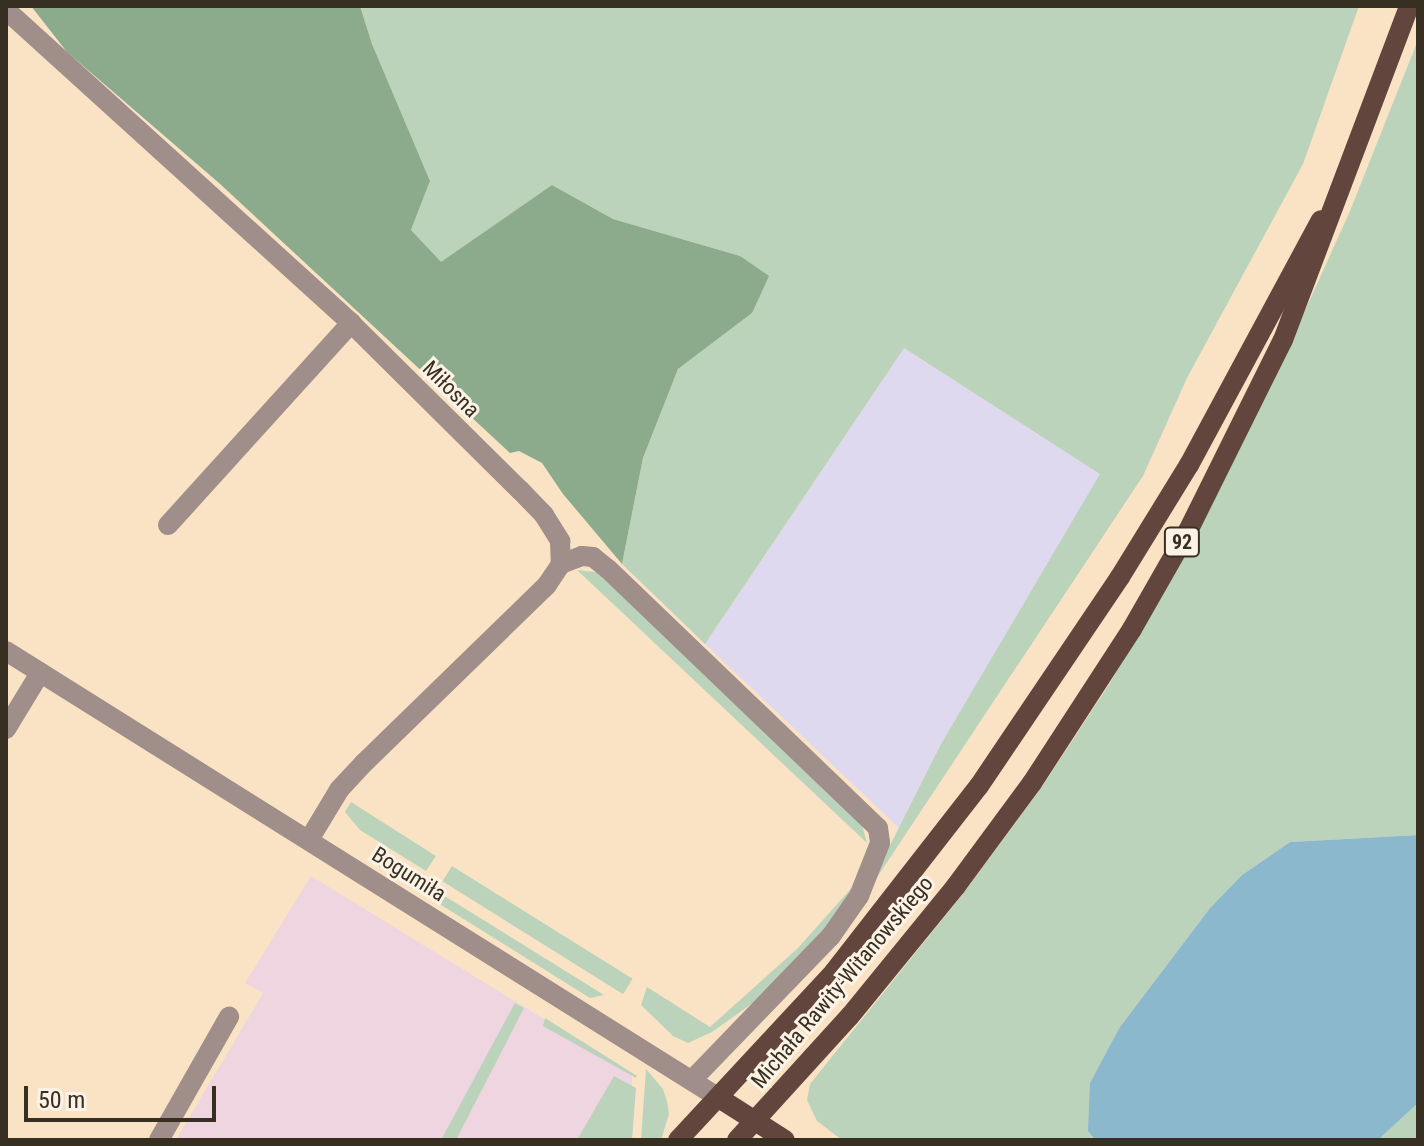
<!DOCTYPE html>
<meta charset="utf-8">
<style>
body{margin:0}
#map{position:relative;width:1424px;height:1146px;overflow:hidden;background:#fae3c4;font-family:"Roboto Condensed",sans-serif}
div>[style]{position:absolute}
.commercial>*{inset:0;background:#eed5df}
.industrial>*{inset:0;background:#dfd9ef}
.green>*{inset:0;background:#bbd3bb;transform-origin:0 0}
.forest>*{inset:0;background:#8bab8c}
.water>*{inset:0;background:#8cb8cd}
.minor>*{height:20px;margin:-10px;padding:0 10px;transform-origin:10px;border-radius:10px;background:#9f8e89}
.major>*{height:20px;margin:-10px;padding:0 10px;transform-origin:10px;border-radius:10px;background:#62463e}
span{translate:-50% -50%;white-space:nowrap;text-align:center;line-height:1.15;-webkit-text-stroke:6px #fcf3e6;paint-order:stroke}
.shield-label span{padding:2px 6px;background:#fcf3e6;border:2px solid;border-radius:6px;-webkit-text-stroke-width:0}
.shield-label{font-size:20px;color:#382f23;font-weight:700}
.street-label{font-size:22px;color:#382f23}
.frame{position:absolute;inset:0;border:8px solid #382f23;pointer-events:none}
.scale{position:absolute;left:24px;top:1086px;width:192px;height:36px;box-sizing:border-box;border:4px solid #382f23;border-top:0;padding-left:10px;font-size:24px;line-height:28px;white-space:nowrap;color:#382f23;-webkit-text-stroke:6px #fcf3e6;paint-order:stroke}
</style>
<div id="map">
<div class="commercial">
<i style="clip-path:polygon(311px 876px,632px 1073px,632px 1087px,612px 1140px,177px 1138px,263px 993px,245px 983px)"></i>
</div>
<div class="industrial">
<i style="clip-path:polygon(904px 348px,1101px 474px,941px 744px,899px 828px,705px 644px)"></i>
</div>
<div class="green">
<i style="clip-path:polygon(360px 6px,1359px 6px,1303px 164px,1187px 378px,1143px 476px,864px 897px,941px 744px,1100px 474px,904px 348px,705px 644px,622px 564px,643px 458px,678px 369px,752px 313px,740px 256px,613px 219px,552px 185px,441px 263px,411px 230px,430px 181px,372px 44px)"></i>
<i style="clip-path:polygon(1418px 40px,1418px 835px,1290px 842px,1242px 875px,1210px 908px,1120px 1027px,1088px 1131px,1095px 1140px,842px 1140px,817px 1121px,807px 1100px,810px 1084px,962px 895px,1041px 788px,1110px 683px,1197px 531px,1275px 377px,1350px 211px)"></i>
<i style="clip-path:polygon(577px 570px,604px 573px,860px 818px,867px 843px)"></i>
<i style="clip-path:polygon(351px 802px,436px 856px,426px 871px,360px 830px,345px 812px)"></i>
<i style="clip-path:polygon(373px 852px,419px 880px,404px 882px,369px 860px)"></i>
<i style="left:452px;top:866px;width:213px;height:18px;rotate:32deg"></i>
<i style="clip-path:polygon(863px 875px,831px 926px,754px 1002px,712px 1032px,688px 1043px,673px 1036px,641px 1005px,647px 987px,710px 1027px,798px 948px)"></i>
<i style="clip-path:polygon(435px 890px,604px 995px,590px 998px,438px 903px)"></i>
<i style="clip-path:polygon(515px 1003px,524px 1008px,456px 1140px,441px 1140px)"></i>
<i style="clip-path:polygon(545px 1018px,637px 1076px,636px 1078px,543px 1026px)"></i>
<i style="clip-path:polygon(646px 1069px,663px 1089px,667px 1101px,669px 1114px,661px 1140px,641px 1140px)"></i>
<i style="clip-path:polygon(614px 1076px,636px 1088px,632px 1140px,577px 1140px)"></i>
<i style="clip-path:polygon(1418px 1103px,1418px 1140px,1378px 1140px)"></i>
</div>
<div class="forest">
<i style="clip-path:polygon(31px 6px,360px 6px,372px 44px,430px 181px,411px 230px,441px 262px,552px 185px,613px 219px,740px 256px,769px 276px,752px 313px,678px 369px,643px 458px,622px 564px,563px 494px,542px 463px,519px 451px,510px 453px,219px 183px,67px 52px)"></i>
</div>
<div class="water">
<i style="clip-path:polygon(1418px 835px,1418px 1103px,1378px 1140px,1095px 1140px,1088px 1131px,1090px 1083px,1120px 1027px,1210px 908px,1242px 875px,1290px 842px)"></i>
</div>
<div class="minor">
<i style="left:6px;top:10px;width:466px;rotate:42.2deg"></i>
<i style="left:351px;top:323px;width:238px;rotate:44.7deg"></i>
<i style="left:520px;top:490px;width:35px;rotate:46deg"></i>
<i style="left:544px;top:515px;width:31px;rotate:58deg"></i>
<i style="left:560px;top:541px;width:23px;rotate:88deg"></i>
<i style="left:561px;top:564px;width:25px;rotate:124deg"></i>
<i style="left:547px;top:585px;width:257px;rotate:135.8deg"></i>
<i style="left:363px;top:764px;width:35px;rotate:133deg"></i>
<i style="left:339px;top:790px;width:58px;rotate:121deg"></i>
<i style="left:168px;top:525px;width:273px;rotate:-47.8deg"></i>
<i style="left:561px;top:564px;width:22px;rotate:-21deg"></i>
<i style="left:582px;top:556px;width:11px;rotate:5deg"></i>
<i style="left:593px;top:557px;width:19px;rotate:39deg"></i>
<i style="left:608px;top:569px;width:374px;rotate:43.8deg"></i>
<i style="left:878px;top:828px;width:15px;rotate:82deg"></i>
<i style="left:880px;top:843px;width:57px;rotate:111.6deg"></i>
<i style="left:859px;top:896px;width:49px;rotate:125deg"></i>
<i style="left:831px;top:936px;width:200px;rotate:134deg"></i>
<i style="left:6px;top:651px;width:842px;rotate:32.08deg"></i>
<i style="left:6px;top:729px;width:66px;rotate:-58.7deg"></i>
<i style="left:159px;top:1140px;width:142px;rotate:-60.4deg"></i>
</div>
<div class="major">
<i style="left:719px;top:1098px;width:78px;rotate:32.5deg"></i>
<i style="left:678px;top:1140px;width:229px;rotate:-47.1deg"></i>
<i style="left:834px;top:972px;width:236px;rotate:-52.1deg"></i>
<i style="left:979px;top:786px;width:252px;rotate:-56deg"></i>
<i style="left:1120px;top:577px;width:132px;rotate:-58.4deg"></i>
<i style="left:1189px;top:465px;width:278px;rotate:-61.7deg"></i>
<i style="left:737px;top:1140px;width:168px;rotate:-47.7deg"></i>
<i style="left:850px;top:1016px;width:168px;rotate:-50.8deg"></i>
<i style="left:956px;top:886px;width:128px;rotate:-53.6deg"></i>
<i style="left:1032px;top:783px;width:184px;rotate:-57deg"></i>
<i style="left:1132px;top:629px;width:113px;rotate:-60.3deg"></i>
<i style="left:1188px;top:531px;width:213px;rotate:-63.6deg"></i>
<i style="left:1283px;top:340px;width:357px;rotate:-69.3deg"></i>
</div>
<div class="shield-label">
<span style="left:1182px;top:542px">92</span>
</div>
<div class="street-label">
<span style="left:451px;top:389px;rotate:45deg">Miłosna</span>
<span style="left:409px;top:874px;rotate:32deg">Bogumiła</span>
<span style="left:842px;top:982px;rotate:-50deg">Michała Rawity-Witanowskiego</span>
</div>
<div class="frame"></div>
<div class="scale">50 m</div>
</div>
